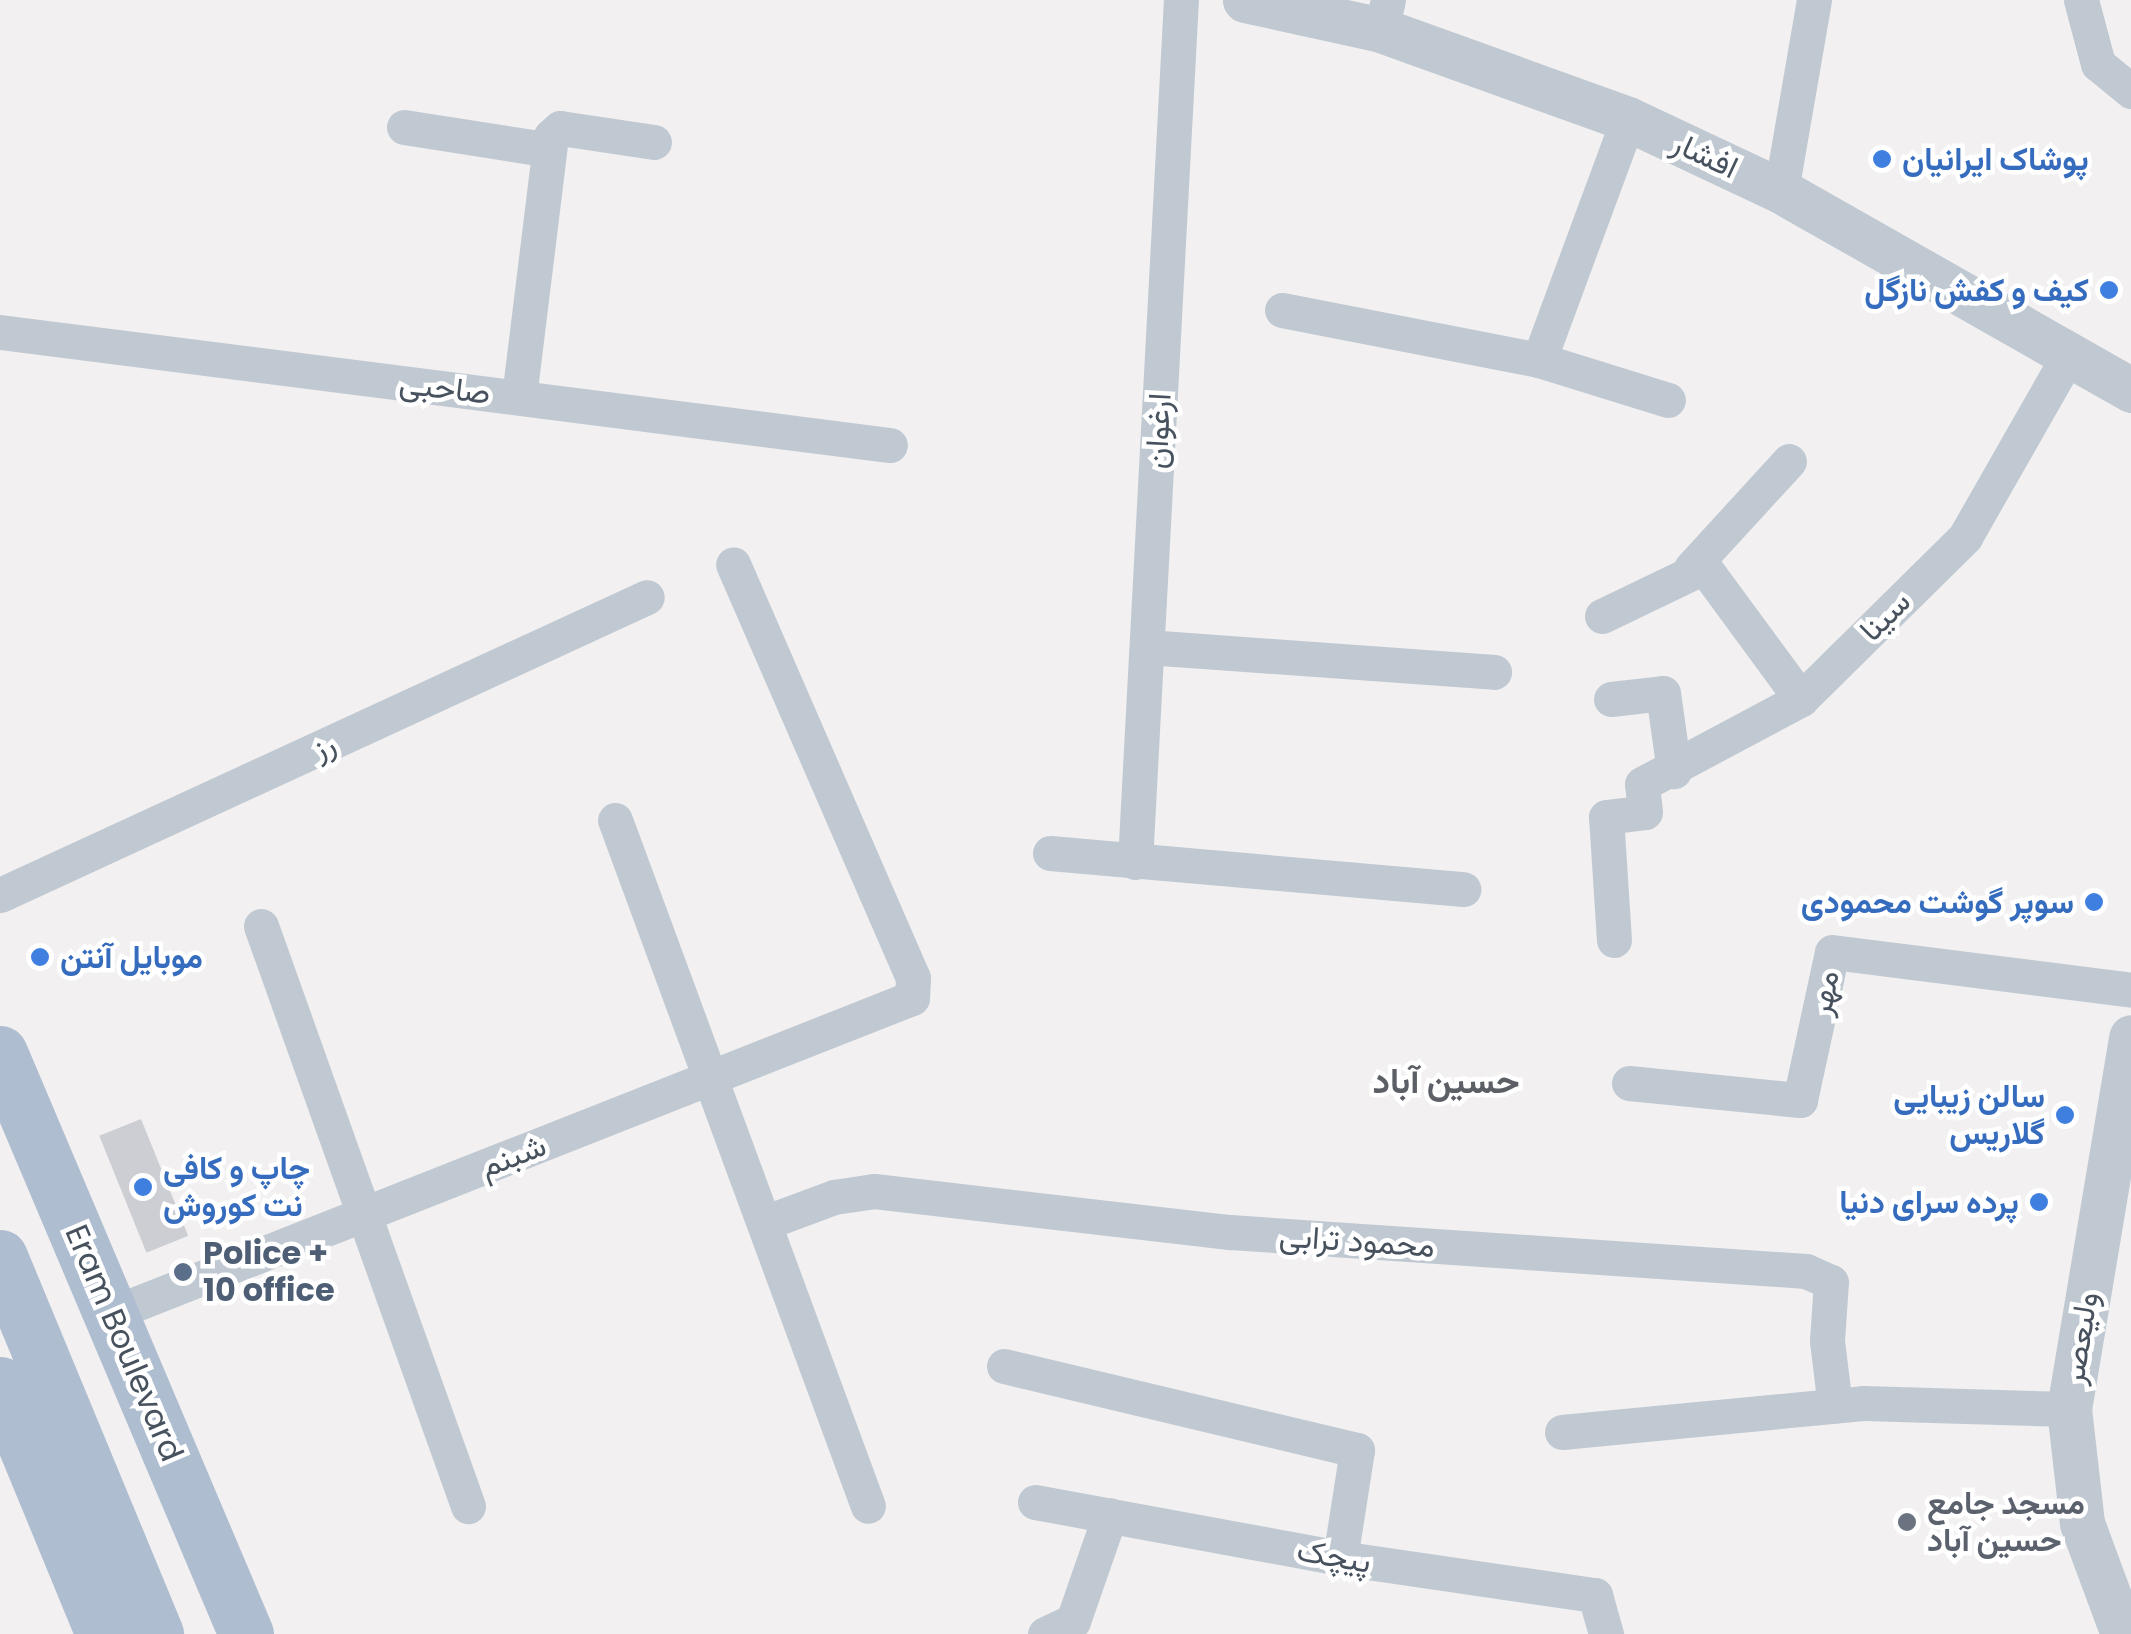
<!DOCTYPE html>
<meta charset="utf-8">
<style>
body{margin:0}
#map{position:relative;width:2131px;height:1634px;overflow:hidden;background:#f2f0f0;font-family:Poppins,Vazirmatn,sans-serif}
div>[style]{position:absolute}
.building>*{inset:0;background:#ccced4;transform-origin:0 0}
.minor>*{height:35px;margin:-17.5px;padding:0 17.5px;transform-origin:17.5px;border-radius:17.5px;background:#c0c9d2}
.tertiary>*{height:45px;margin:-22.5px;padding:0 22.5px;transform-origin:22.5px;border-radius:22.5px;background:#c0c9d2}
.primary>*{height:55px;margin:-27.5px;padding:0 27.5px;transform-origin:27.5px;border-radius:27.5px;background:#aebdd0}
.dots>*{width:28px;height:28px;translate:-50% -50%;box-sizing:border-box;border:5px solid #fff;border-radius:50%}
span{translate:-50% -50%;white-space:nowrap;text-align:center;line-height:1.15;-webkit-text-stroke:9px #fff;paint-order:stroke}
.street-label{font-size:32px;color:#47525e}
.shop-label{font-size:32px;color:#366cbe;font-weight:700}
.left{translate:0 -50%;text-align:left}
.right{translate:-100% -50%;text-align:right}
.service-label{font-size:32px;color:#4e5e75;font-weight:700}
.worship-label{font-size:32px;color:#5b616d;font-weight:700}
.neighbourhood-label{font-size:35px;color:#5c5f65;font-weight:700}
</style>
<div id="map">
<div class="building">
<i style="left:141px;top:1119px;width:126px;height:45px;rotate:68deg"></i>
</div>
<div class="minor">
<i style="left:2081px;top:0;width:66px;rotate:75.1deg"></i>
<i style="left:2098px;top:64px;width:43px;rotate:39.3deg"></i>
<i style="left:1381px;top:30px;width:31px;rotate:-77deg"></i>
<i style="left:404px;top:127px;width:143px;rotate:8.9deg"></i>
<i style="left:1781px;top:191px;width:194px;rotate:-80.2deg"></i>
<i style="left:1282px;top:310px;width:262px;rotate:11deg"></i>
<i style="left:1539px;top:360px;width:135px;rotate:17.2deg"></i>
<i style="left:0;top:332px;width:897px;rotate:7.24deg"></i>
<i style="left:1539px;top:360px;width:257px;rotate:-69.7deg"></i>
<i style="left:519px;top:397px;width:263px;rotate:-83deg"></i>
<i style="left:551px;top:136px;width:12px;rotate:-42deg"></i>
<i style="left:560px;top:128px;width:95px;rotate:8.5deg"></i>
<i style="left:1691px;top:568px;width:145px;rotate:-47.5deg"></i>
<i style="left:1602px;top:616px;width:113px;rotate:-25.7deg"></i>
<i style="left:1704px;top:567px;width:164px;rotate:53.7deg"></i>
<i style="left:1147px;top:647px;width:348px;rotate:4.1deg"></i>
<i style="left:1611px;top:699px;width:52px;rotate:-6.6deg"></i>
<i style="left:1663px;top:693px;width:79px;rotate:82deg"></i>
<i style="left:615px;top:820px;width:731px;rotate:69.76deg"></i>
<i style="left:1050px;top:853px;width:415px;rotate:5deg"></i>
<i style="left:1135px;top:862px;width:863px;rotate:-86.95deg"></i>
<i style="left:0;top:895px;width:712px;rotate:-24.73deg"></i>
<i style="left:261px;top:926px;width:616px;rotate:70.36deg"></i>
<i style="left:1614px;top:940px;width:123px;rotate:-93.7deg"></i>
<i style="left:1606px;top:817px;width:39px;rotate:-7deg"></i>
<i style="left:1645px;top:812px;width:28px;rotate:-96deg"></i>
<i style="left:1642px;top:784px;width:180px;rotate:-28.1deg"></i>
<i style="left:1801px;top:699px;width:231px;rotate:-44.6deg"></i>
<i style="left:1965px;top:537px;width:214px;rotate:-60.3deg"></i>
<i style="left:1629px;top:1083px;width:172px;rotate:5.7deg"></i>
<i style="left:1800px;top:1100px;width:151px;rotate:-77.8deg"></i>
<i style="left:1832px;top:952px;width:301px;rotate:7.2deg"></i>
<i style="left:764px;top:1223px;width:75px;rotate:-20.4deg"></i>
<i style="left:834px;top:1197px;width:40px;rotate:-8.5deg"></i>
<i style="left:874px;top:1191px;width:358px;rotate:6.6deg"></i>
<i style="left:1230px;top:1232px;width:577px;rotate:3.87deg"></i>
<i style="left:1806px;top:1271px;width:27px;rotate:24deg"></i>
<i style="left:1831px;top:1282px;width:59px;rotate:93.9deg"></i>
<i style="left:1827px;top:1341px;width:65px;rotate:83deg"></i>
<i style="left:113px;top:1313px;width:859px;rotate:-21.52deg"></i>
<i style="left:912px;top:998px;width:20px;rotate:-87deg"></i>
<i style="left:913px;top:978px;width:451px;rotate:-113.5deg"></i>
<i style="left:1004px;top:1366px;width:363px;rotate:13.4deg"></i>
<i style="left:1357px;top:1450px;width:109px;rotate:98.9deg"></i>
<i style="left:1562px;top:1432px;width:302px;rotate:-5.5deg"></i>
<i style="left:1863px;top:1403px;width:206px;rotate:1.7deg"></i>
<i style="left:1035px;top:1502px;width:310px;rotate:10.4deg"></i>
<i style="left:1340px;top:1558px;width:258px;rotate:8.3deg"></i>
<i style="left:1595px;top:1595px;width:41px;rotate:74.2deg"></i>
<i style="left:1045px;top:1634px;width:31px;rotate:-25deg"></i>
<i style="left:1073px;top:1621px;width:112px;rotate:-70.8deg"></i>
</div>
<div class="tertiary">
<i style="left:1245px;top:0;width:139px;rotate:12.4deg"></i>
<i style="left:1381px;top:30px;width:263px;rotate:19.8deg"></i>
<i style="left:1628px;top:119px;width:169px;rotate:25.2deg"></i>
<i style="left:1781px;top:191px;width:403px;rotate:29.6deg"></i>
<i style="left:2123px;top:1634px;width:118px;rotate:-110.3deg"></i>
<i style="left:2082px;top:1523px;width:115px;rotate:-96.5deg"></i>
<i style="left:2069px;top:1409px;width:377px;rotate:-80.5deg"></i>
</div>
<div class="primary">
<i style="left:0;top:1053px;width:631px;rotate:67.05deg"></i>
<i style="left:0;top:1257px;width:408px;rotate:67.5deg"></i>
<i style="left:0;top:1384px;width:270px;rotate:67.6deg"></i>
</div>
<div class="dots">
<i style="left:1882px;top:159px;background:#3f7fe0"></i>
<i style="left:2109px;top:290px;background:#3f7fe0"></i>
<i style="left:2094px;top:902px;background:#3f7fe0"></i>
<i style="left:40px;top:957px;background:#3f7fe0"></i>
<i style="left:2065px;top:1115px;background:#3f7fe0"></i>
<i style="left:143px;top:1187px;background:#3f7fe0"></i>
<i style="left:2039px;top:1202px;background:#3f7fe0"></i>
<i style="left:183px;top:1272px;background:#5c6f8a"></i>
<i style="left:1907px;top:1522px;background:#6b7280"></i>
</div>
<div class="street-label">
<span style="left:1705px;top:155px;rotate:25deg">افشار</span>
<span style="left:445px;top:388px;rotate:7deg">صاحبی</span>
<span style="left:1158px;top:431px;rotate:-87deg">ارغوان</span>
<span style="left:1885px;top:616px;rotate:-45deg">سینا</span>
<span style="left:324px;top:746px;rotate:-25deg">رز</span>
<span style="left:1824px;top:993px;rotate:-79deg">مهر</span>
<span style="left:513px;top:1156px;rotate:-21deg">شبنم</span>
<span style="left:1357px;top:1241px;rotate:4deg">محمود ترابی</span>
<span style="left:2080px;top:1338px;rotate:-81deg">ولیعصر</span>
<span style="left:124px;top:1343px;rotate:67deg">Eram Boulevard</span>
<span style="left:1334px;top:1556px;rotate:10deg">پیچک</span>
</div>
<div class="shop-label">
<span class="left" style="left:1902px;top:159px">پوشاک ایرانیان</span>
<span class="right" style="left:2089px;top:290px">کیف و کفش نازگل</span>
<span class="right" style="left:2074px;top:902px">سوپر گوشت محمودی</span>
<span class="left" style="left:60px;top:957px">موبایل آنتن</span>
<span class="right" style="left:2045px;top:1115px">سالن زیبایی<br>گلاریس</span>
<span class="left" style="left:163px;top:1187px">چاپ و کافی<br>نت کوروش</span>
<span class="right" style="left:2019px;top:1202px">پرده سرای دنیا</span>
</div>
<div class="service-label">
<span class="left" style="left:203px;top:1272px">Police +<br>10 office</span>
</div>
<div class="worship-label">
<span class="left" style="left:1927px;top:1522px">مسجد جامع<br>حسین آباد</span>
</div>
<div class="neighbourhood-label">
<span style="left:1446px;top:1081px">حسین آباد</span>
</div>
</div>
